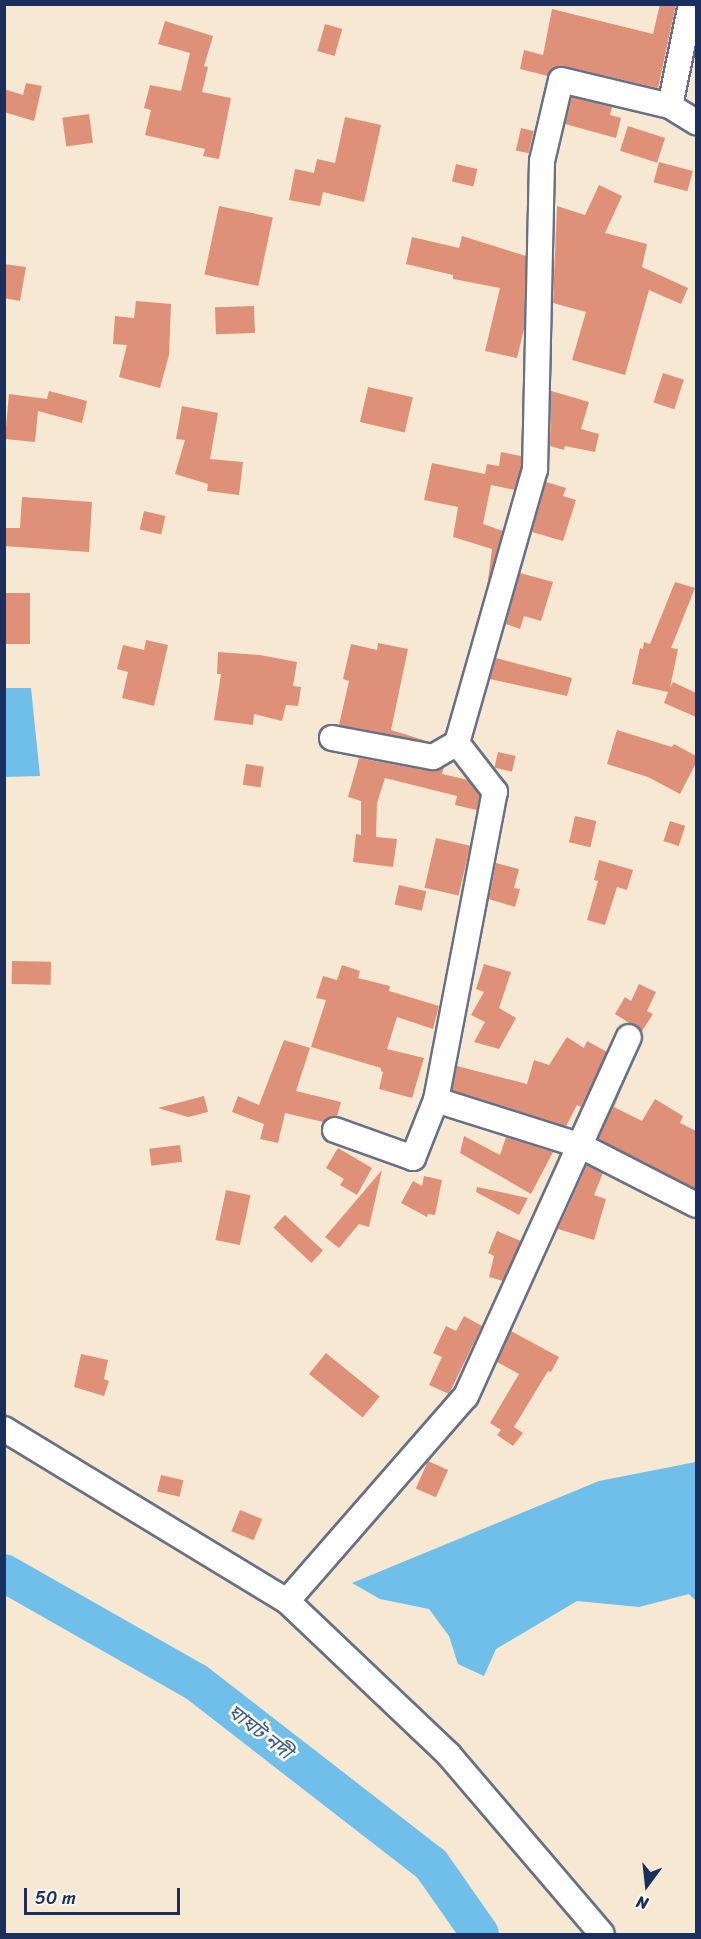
<!DOCTYPE html>
<meta charset="utf-8">
<style>
body{margin:0}
#map{position:relative;width:701px;height:1939px;overflow:hidden;background:#f6e8d2;font-family:Sriracha,"Noto Sans Bengali",sans-serif}
div>[style]{position:absolute}
.water>*{inset:0;background:#6fbfea}
.river>*{height:38px;margin:-19px;padding:0 19px;transform-origin:19px;border-radius:19px;background:#6fbfea}
.building>*{inset:0;background:#de9178;transform-origin:0 0}
.roads{filter:drop-shadow(2px 0 #687087) drop-shadow(-2px 0 #687087) drop-shadow(0 2px #687087) drop-shadow(0 -2px #687087)}
.minor>*{height:24px;margin:-12px;padding:0 12px;transform-origin:12px;border-radius:12px;background:#fff}
span{translate:-50% -50%;white-space:nowrap;text-align:center;line-height:1.15;-webkit-text-stroke:5px #fbf7ec;paint-order:stroke}
.water-label{font-size:20px;color:#345a88;font-style:italic}
.frame{position:absolute;inset:0;border:6px solid #1b2f5e;pointer-events:none}
.north{position:absolute;left:617px;top:1855px;width:60px;height:60px;-webkit-text-stroke:4px #fbf7ec;paint-order:stroke;rotate:195deg;font-size:16px;font-weight:700;line-height:24px;text-align:center;color:#1b2f5e}
.north::after{content:'';display:block;margin:auto;width:21px;height:27px;background:#1b2f5e;clip-path:polygon(50% 0,100% 100%,50% 72%,0 100%)}
.scale{position:absolute;left:24px;top:1888px;width:156px;height:27px;box-sizing:border-box;border:3px solid #1b2f5e;border-top:0;padding-left:8px;font-size:18px;line-height:21px;white-space:nowrap;color:#1b2f5e;-webkit-text-stroke:4px #fbf7ec;paint-order:stroke}
</style>
<div id="map">
<div class="water">
<i style="clip-path:polygon(4px 688px,31px 688px,40px 776px,5px 777px)"></i>
<i style="clip-path:polygon(696px 1462px,696px 1601px,689px 1594px,639px 1607px,577px 1601px,496px 1649px,484px 1676px,458px 1664px,449px 1636px,429px 1609px,380px 1599px,352px 1583px,599px 1481px)"></i>
</div>
<div class="river">
<i style="left:4px;top:1573px;width:221px;rotate:29.6deg"></i>
<i style="left:196px;top:1682px;width:297px;rotate:37.8deg"></i>
<i style="left:431px;top:1864px;width:85px;rotate:55deg"></i>
</div>
<div class="building">
<i style="clip-path:polygon(660px 4px,676px 4px,658px 88px,564px 66px,556px 67px,548px 76px,520px 69px,524px 50px,543px 55px,552px 9px,653px 34px)"></i>
<i style="clip-path:polygon(165px 21px,213px 36px,204px 66px,208px 67px,202px 92px,231px 98px,219px 159px,203px 156px,205px 149px,145px 135px,151px 110px,144px 108px,150px 85px,181px 91px,190px 53px,158px 44px)"></i>
<i style="left:325px;top:24px;width:18px;height:28px;rotate:16deg"></i>
<i style="clip-path:polygon(26px 83px,42px 86px,34px 121px,4px 112px,4px 89px,23px 95px)"></i>
<i style="clip-path:polygon(572px 97px,612px 107px,610px 115px,621px 118px,616px 138px,565px 124px)"></i>
<i style="left:89px;top:114px;width:29px;height:27px;rotate:82deg"></i>
<i style="clip-path:polygon(345px 117px,381px 125px,364px 202px,323px 192px,320px 206px,289px 200px,295px 169px,314px 173px,317px 159px,335px 163px)"></i>
<i style="left:628px;top:126px;width:39px;height:26px;rotate:18deg"></i>
<i style="left:521px;top:128px;width:13px;height:23px;rotate:13deg"></i>
<i style="left:659px;top:162px;width:35px;height:21px;rotate:15deg"></i>
<i style="left:456px;top:164px;width:22px;height:18px;rotate:13deg"></i>
<i style="clip-path:polygon(599px 185px,622px 196px,605px 233px,647px 244px,642px 267px,688px 288px,681px 304px,649px 290px,625px 375px,572px 360px,586px 312px,553px 303px,557px 206px,585px 215px)"></i>
<i style="left:219px;top:206px;width:55px;height:70px;rotate:12deg"></i>
<i style="clip-path:polygon(462px 236px,526px 256px,524px 329px,517px 358px,485px 351px,500px 288px,453px 279px,453px 275px,406px 264px,412px 237px,459px 248px)"></i>
<i style="clip-path:polygon(4px 264px,26px 267px,20px 301px,4px 298px)"></i>
<i style="clip-path:polygon(136px 301px,171px 304px,169px 355px,160px 388px,119px 377px,127px 345px,113px 344px,115px 316px,134px 318px)"></i>
<i style="left:254px;top:306px;width:27px;height:39px;rotate:88deg"></i>
<i style="left:663px;top:373px;width:22px;height:31px;rotate:18deg"></i>
<i style="left:368px;top:387px;width:46px;height:36px;rotate:13deg"></i>
<i style="clip-path:polygon(49px 391px,87px 401px,82px 423px,38px 411px,35px 442px,5px 439px,9px 394px,47px 399px)"></i>
<i style="clip-path:polygon(551px 391px,589px 402px,581px 429px,599px 434px,595px 452px,565px 446px,564px 450px,550px 446px)"></i>
<i style="clip-path:polygon(182px 406px,218px 413px,210px 459px,243px 462px,239px 495px,207px 491px,208px 484px,175px 474px,185px 440px,176px 439px)"></i>
<i style="clip-path:polygon(501px 452px,521px 456px,521px 468px,515px 490px,491px 485px,483px 524px,503px 531px,487px 588px,492px 549px,453px 537px,458px 507px,424px 500px,432px 463px,485px 474px,487px 464px,499px 466px)"></i>
<i style="clip-path:polygon(546px 482px,566px 488px,563px 496px,576px 500px,563px 541px,532px 532px)"></i>
<i style="clip-path:polygon(22px 497px,92px 502px,89px 552px,4px 546px,4px 528px,20px 528px)"></i>
<i style="left:144px;top:511px;width:22px;height:19px;rotate:13deg"></i>
<i style="clip-path:polygon(520px 573px,553px 582px,541px 621px,524px 616px,520px 629px,506px 624px)"></i>
<i style="clip-path:polygon(675px 582px,695px 588px,671px 648px,678px 649px,670px 688px,673px 682px,696px 693px,696px 717px,664px 703px,668px 692px,632px 684px,640px 648px,643px 649px,644px 642px,650px 644px)"></i>
<i style="left:4px;top:593px;width:26px;height:51px"></i>
<i style="clip-path:polygon(146px 640px,168px 645px,154px 706px,122px 698px,128px 672px,117px 669px,123px 645px,144px 650px)"></i>
<i style="clip-path:polygon(378px 643px,408px 649px,391px 730px,430px 742px,339px 725px,349px 681px,343px 679px,351px 644px,377px 650px)"></i>
<i style="clip-path:polygon(218px 652px,260px 655px,297px 662px,293px 686px,301px 687px,298px 706px,286px 705px,282px 721px,254px 714px,253px 725px,214px 720px,221px 674px,217px 674px)"></i>
<i style="clip-path:polygon(496px 658px,572px 678px,567px 696px,490px 679px)"></i>
<i style="clip-path:polygon(617px 730px,672px 747px,674px 744px,696px 756px,696px 763px,680px 794px,648px 777px,607px 764px)"></i>
<i style="left:498px;top:752px;width:18px;height:16px;rotate:13deg"></i>
<i style="clip-path:polygon(359px 758px,430px 771px,444px 767px,442px 774px,468px 780px,480px 796px,477px 810px,455px 805px,457px 796px,385px 778px,377px 803px,376px 837px,397px 839px,393px 867px,353px 862px,356px 834px,361px 835px,361px 801px,348px 797px)"></i>
<i style="left:246px;top:764px;width:18px;height:21px;rotate:9deg"></i>
<i style="left:575px;top:816px;width:22px;height:27px;rotate:13deg"></i>
<i style="left:670px;top:821px;width:16px;height:21px;rotate:18deg"></i>
<i style="left:436px;top:838px;width:35px;height:51px;rotate:13deg"></i>
<i style="clip-path:polygon(599px 860px,633px 870px,627px 890px,617px 887px,605px 925px,587px 920px,598px 881px,594px 880px)"></i>
<i style="clip-path:polygon(496px 863px,519px 869px,514px 888px,520px 889px,515px 907px,489px 899px)"></i>
<i style="left:399px;top:885px;width:28px;height:20px;rotate:13deg"></i>
<i style="left:12px;top:961px;width:39px;height:23px;rotate:1deg"></i>
<i style="clip-path:polygon(484px 964px,511px 972px,499px 1008px,516px 1018px,499px 1049px,474px 1042px,485px 1022px,471px 1015px,484px 992px,476px 989px)"></i>
<i style="clip-path:polygon(342px 965px,360px 971px,358px 978px,390px 986px,389px 991px,439px 1006px,433px 1029px,397px 1017px,387px 1049px,424px 1058px,412px 1098px,379px 1089px,383px 1072px,381px 1071px,381px 1068px,311px 1047px,326px 1000px,316px 998px,323px 976px,337px 980px)"></i>
<i style="clip-path:polygon(639px 984px,656px 992px,647px 1011px,653px 1014px,642px 1031px,615px 1014px,625px 997px,631px 1001px)"></i>
<i style="clip-path:polygon(567px 1037px,584px 1048px,587px 1041px,607px 1052px,581px 1107px,577px 1105px,566px 1126px,452px 1090px,457px 1066px,527px 1084px,534px 1060px,549px 1065px)"></i>
<i style="clip-path:polygon(284px 1040px,310px 1048px,296px 1091px,341px 1102px,337px 1116px,332px 1116px,323px 1122px,285px 1113px,278px 1143px,260px 1139px,264px 1124px,232px 1112px,238px 1096px,259px 1105px)"></i>
<i style="clip-path:polygon(623px 1086px,614px 1107px,642px 1121px,655px 1099px,683px 1116px,680px 1123px,696px 1131px,696px 1189px,598px 1139px)"></i>
<i style="clip-path:polygon(204px 1096px,208px 1112px,188px 1117px,158px 1108px)"></i>
<i style="clip-path:polygon(464px 1136px,500px 1155px,506px 1137px,553px 1152px,531px 1194px,460px 1153px)"></i>
<i style="left:180px;top:1145px;width:17px;height:31px;rotate:83deg"></i>
<i style="clip-path:polygon(338px 1148px,372px 1168px,357px 1195px,340px 1185px,344px 1179px,326px 1168px)"></i>
<i style="clip-path:polygon(587px 1165px,603px 1173px,594px 1195px,606px 1199px,594px 1240px,558px 1229px)"></i>
<i style="clip-path:polygon(382px 1170px,369px 1227px,359px 1224px,339px 1248px,325px 1237px)"></i>
<i style="clip-path:polygon(424px 1176px,442px 1180px,435px 1215px,428px 1214px,427px 1217px,401px 1203px,413px 1181px,422px 1186px)"></i>
<i style="clip-path:polygon(477px 1187px,528px 1198px,519px 1215px,476px 1192px)"></i>
<i style="left:226px;top:1190px;width:25px;height:51px;rotate:12deg"></i>
<i style="left:285px;top:1215px;width:52px;height:17px;rotate:43deg"></i>
<i style="clip-path:polygon(497px 1231px,521px 1241px,503px 1281px,489px 1277px,494px 1256px,488px 1253px)"></i>
<i style="clip-path:polygon(464px 1316px,482px 1326px,449px 1394px,429px 1385px,442px 1357px,433px 1353px,446px 1326px,456px 1331px)"></i>
<i style="clip-path:polygon(511px 1331px,559px 1357px,551px 1372px,548px 1371px,514px 1427px,523px 1433px,513px 1446px,497px 1435px,501px 1430px,490px 1423px,519px 1374px,497px 1362px)"></i>
<i style="left:326px;top:1353px;width:69px;height:27px;rotate:39deg"></i>
<i style="clip-path:polygon(81px 1354px,108px 1360px,104px 1379px,109px 1381px,104px 1396px,74px 1387px)"></i>
<i style="left:428px;top:1461px;width:22px;height:30px;rotate:24deg"></i>
<i style="left:161px;top:1475px;width:23px;height:17px;rotate:13deg"></i>
<i style="left:240px;top:1510px;width:24px;height:23px;rotate:22deg"></i>
</div>
<div class="roads">
<div class="minor">
<i style="left:670px;top:106px;width:104px;rotate:-78.4deg"></i>
<i style="left:332px;top:738px;width:103px;rotate:10.7deg"></i>
<i style="left:433px;top:757px;width:28px;rotate:-30deg"></i>
<i style="left:436px;top:1100px;width:150px;rotate:17.5deg"></i>
<i style="left:579px;top:1145px;width:131px;rotate:27.1deg"></i>
<i style="left:335px;top:1130px;width:83px;rotate:19.7deg"></i>
<i style="left:413px;top:1158px;width:62px;rotate:-68.4deg"></i>
<i style="left:436px;top:1100px;width:314px;rotate:-79.2deg"></i>
<i style="left:495px;top:792px;width:62px;rotate:-127.8deg"></i>
<i style="left:457px;top:743px;width:284px;rotate:-74.1deg"></i>
<i style="left:535px;top:470px;width:309px;rotate:-88.7deg"></i>
<i style="left:542px;top:161px;width:83px;rotate:-76.8deg"></i>
<i style="left:561px;top:80px;width:112px;rotate:13.4deg"></i>
<i style="left:670px;top:106px;width:31px;rotate:32deg"></i>
<i style="left:4px;top:1429px;width:331px;rotate:31.3deg"></i>
<i style="left:287px;top:1601px;width:224px;rotate:43.5deg"></i>
<i style="left:449px;top:1755px;width:235px;rotate:49.5deg"></i>
<i style="left:287px;top:1601px;width:272px;rotate:-48.9deg"></i>
<i style="left:466px;top:1396px;width:394px;rotate:-65.6deg"></i>
</div>
</div>
<div class="water-label">
<span style="left:260px;top:1732px;rotate:38deg">ঘাঘট নদী</span>
</div>
<div class="frame"></div>
<div class="north">N</div>
<div class="scale">50 m</div>
</div>
